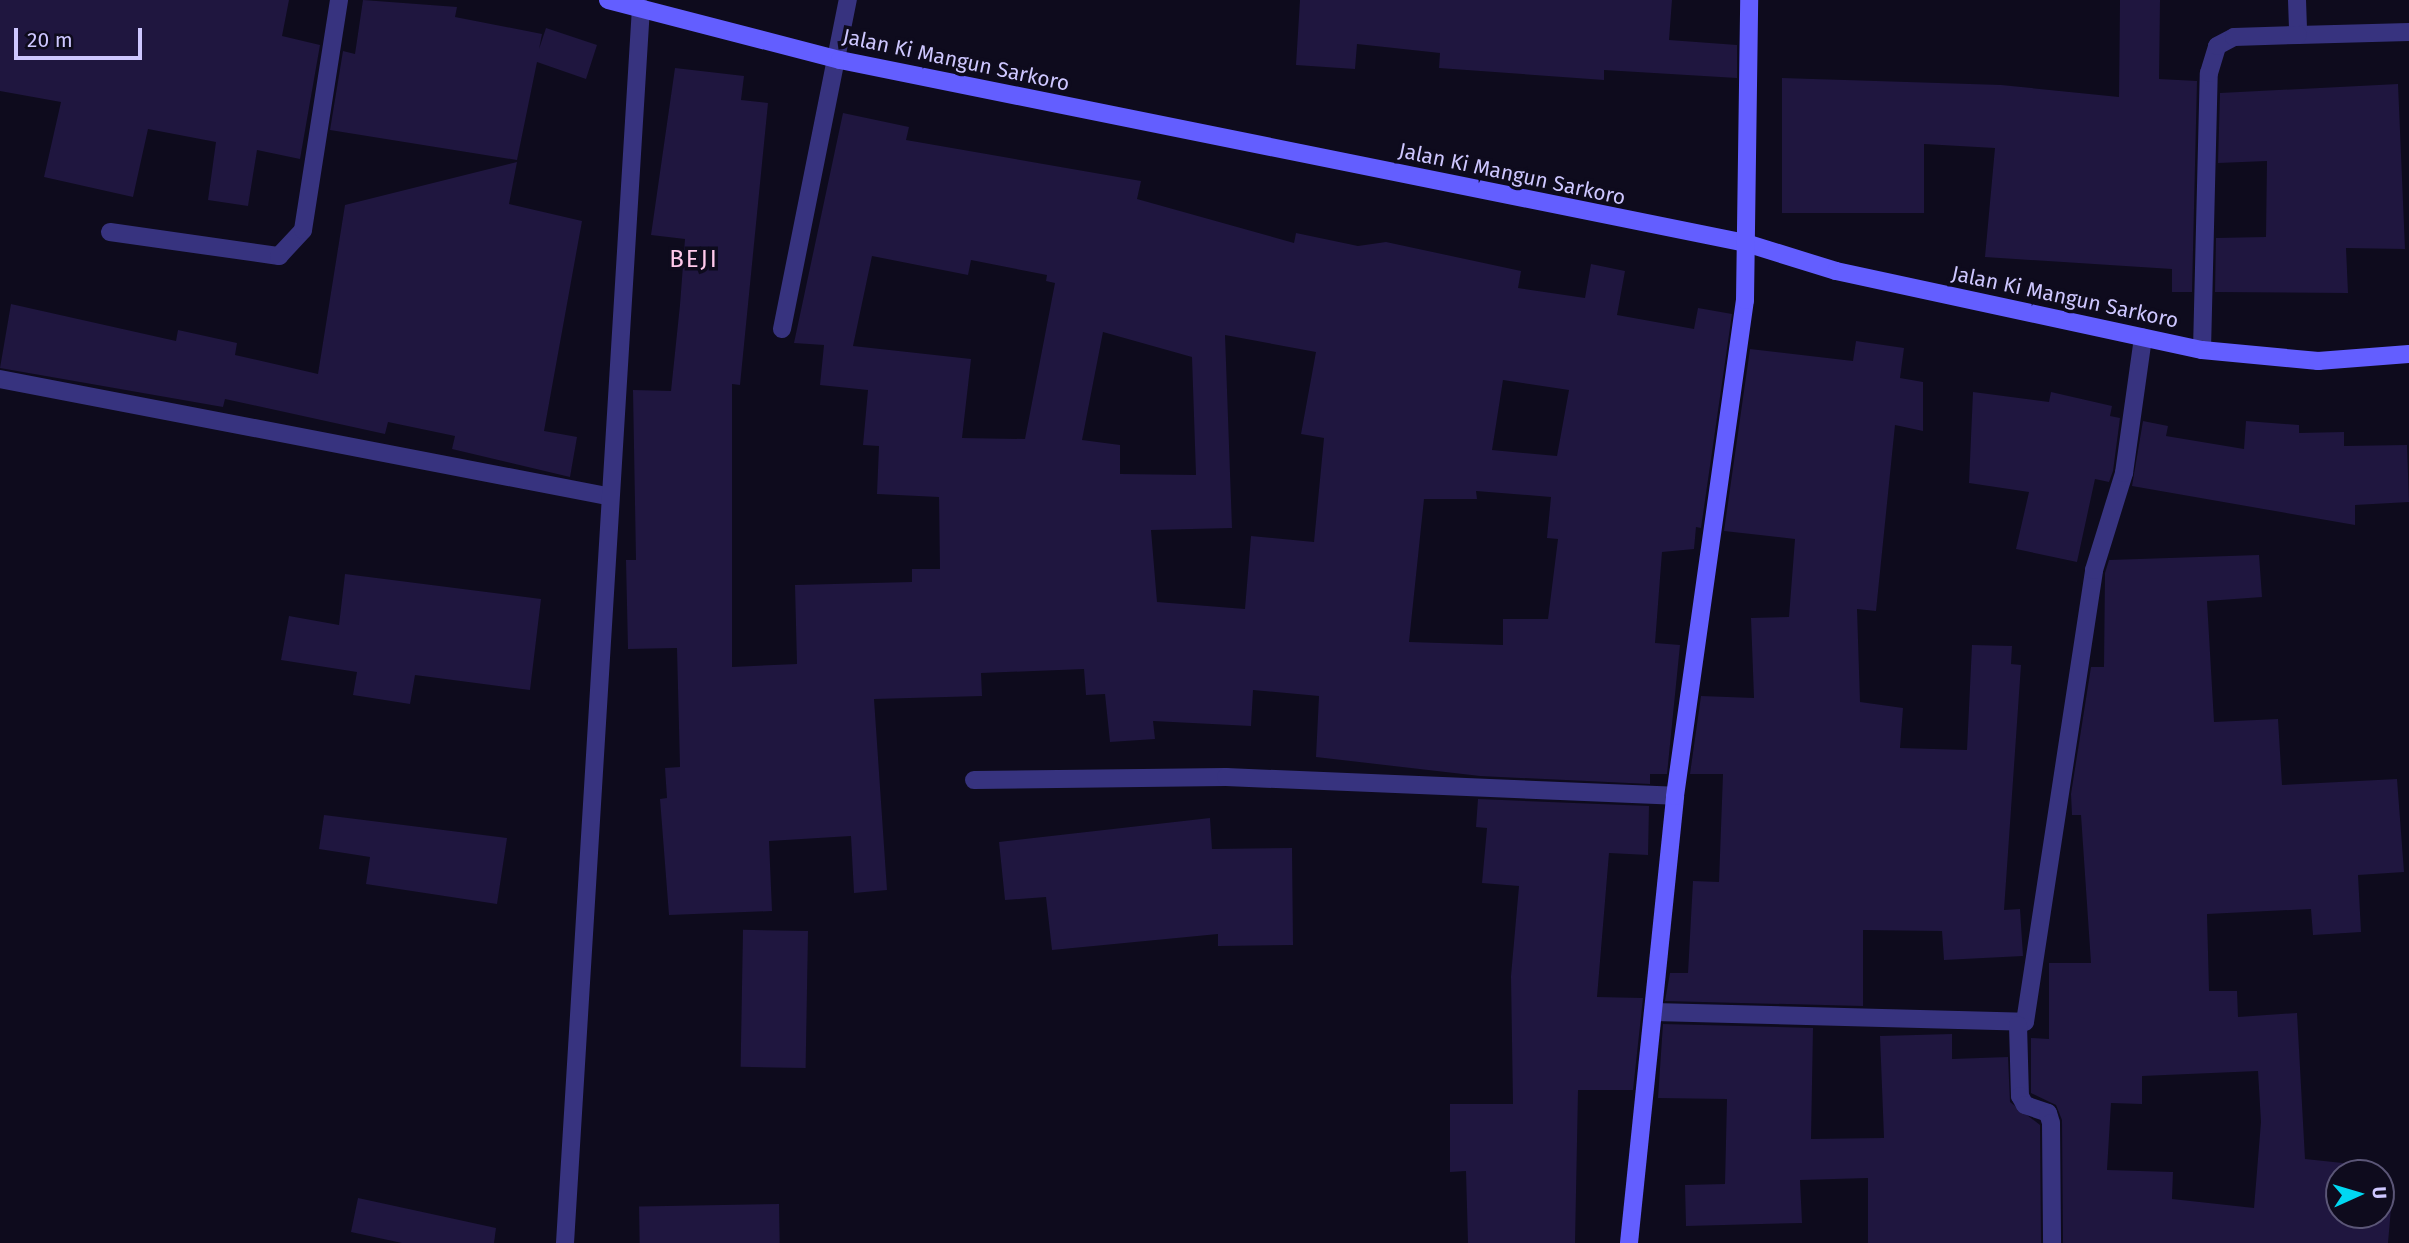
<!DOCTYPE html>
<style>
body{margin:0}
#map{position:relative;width:2409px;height:1243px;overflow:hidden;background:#0e0b1d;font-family:"Fira Sans",sans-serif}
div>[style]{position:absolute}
.building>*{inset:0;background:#1f163f;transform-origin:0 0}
.lane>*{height:18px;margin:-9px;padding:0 9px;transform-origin:9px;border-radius:9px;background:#37337f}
.street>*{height:18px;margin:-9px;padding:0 9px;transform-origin:9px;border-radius:9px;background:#37337f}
.secondary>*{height:18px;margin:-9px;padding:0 9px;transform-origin:9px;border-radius:9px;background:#635eff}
span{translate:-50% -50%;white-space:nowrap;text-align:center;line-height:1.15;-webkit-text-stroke:7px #0e0b1d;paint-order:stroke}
.street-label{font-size:21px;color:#cec7ff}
.quarter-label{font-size:24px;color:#ffc9eb;letter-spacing:2px}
.north{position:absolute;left:2325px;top:1159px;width:70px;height:70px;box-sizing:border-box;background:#0e0b1d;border:2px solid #5b5677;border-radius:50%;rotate:86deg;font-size:19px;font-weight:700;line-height:28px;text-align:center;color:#cec7ff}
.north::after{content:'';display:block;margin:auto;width:24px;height:32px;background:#00d8f2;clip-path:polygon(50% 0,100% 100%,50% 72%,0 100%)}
.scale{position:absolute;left:14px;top:28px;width:128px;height:32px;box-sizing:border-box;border:4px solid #cec7ff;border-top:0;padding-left:9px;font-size:21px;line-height:24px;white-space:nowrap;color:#cec7ff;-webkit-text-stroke:5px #0e0b1d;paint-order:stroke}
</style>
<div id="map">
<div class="building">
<i style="clip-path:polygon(0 0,289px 0,282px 36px,320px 45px,300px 159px,257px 150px,248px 206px,208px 200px,216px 142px,148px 129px,133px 197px,44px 177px,61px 102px,0 91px)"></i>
<i style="clip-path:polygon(363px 0,457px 7px,455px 17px,542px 34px,539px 49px,546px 28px,597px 45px,586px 79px,537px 62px,517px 160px,330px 130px,343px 51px,355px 54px)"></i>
<i style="clip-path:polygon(1300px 0,1672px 0,1669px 40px,1737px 45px,1737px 78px,1604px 70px,1604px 80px,1439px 68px,1440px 53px,1357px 44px,1355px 69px,1296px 65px)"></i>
<i style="clip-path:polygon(2120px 0,2160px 0,2159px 79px,2197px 81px,2192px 292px,2172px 292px,2172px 269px,1985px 257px,1995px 148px,1924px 144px,1924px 213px,1782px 213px,1782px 78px,2001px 85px,2119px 97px)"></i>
<i style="clip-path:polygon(evenodd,675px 68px,744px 76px,741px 100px,768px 103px,740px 385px,732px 384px,732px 667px,797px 664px,795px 585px,912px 582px,912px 569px,940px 569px,939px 497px,877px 494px,879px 446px,863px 445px,868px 390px,820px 385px,824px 345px,794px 343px,843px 113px,909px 127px,906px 140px,1141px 181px,1137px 199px,1294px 243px,1296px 233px,1358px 246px,1386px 242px,1521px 271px,1518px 288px,1585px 298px,1591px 264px,1625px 271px,1617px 315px,1694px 329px,1698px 308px,1732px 314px,1701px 528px,1696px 527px,1694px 549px,1662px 552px,1655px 643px,1680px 645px,1667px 774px,1650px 774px,1650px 784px,1480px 776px,1316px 757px,1319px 696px,1253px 690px,1251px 726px,1153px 721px,1155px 739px,1110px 742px,1105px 694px,1086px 695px,1084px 669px,981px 673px,982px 696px,874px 699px,887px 890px,854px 893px,851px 836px,769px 841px,772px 911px,669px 915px,660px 799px,667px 798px,665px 768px,680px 767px,677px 648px,628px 649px,626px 560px,636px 560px,633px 390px,671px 391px,680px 305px,685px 239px,651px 235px,675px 68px,872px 256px,968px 275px,971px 260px,1047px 275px,1046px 281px,1055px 283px,1025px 439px,962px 438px,971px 359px,853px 346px,872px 256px,675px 68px,1103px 332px,1192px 357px,1196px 475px,1120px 474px,1120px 445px,1082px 440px,1103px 332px,675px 68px,1225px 335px,1316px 352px,1301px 434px,1324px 438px,1314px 542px,1251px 536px,1245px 609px,1157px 602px,1151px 530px,1232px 528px,1225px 335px,675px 68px,1503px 380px,1569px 390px,1557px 456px,1492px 450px,1503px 380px,675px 68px,1476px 491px,1551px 497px,1547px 538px,1558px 539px,1548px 619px,1503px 619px,1503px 645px,1409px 642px,1424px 499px,1477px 499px,1476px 491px)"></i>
<i style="clip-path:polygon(2398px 84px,2405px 249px,2346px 248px,2348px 293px,2215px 292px,2216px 238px,2266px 237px,2267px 161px,2218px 163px,2220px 93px)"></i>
<i style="clip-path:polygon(517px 162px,509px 204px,582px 221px,544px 431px,577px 437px,570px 477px,452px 449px,455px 436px,388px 422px,385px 434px,225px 399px,223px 407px,0 368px,11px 304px,176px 341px,178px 330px,237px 343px,235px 355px,318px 374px,345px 205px)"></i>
<i style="clip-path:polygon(1856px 341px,1904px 348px,1900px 378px,1923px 382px,1923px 431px,1895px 425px,1876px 611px,1857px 609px,1860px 702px,1903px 708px,1900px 748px,1967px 750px,1972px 645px,2012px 646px,2011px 664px,2021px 665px,2004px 910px,2020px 909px,2023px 956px,1944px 960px,1942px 931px,1863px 930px,1863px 1006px,1665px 1001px,1670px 973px,1688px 973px,1693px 881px,1719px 882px,1723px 774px,1690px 774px,1701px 696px,1754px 698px,1751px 618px,1789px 617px,1795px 539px,1724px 531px,1750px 349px,1853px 361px)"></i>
<i style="clip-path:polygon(1973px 392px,2049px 402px,2051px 392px,2112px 406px,2110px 416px,2120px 418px,2113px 471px,2109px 482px,2095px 479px,2077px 562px,2016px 549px,2029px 492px,1969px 483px)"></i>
<i style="clip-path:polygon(2143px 421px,2168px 426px,2166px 436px,2244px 449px,2246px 421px,2299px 425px,2299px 433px,2344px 432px,2344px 446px,2407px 445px,2409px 502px,2355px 505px,2355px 525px,2132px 486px)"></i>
<i style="clip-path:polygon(evenodd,2259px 555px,2262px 597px,2207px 601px,2214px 722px,2278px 719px,2282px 785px,2397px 779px,2404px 872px,2358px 875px,2361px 932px,2313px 935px,2311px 909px,2207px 914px,2209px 991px,2237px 991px,2238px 1017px,2297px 1013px,2305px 1159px,2352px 1164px,2351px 1173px,2339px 1173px,2339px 1215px,2381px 1215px,2381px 1184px,2393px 1185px,2388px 1243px,2063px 1243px,2062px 1120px,2056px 1105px,2031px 1093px,2031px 1038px,2049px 1039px,2049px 963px,2091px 963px,2081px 815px,2072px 815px,2071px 794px,2091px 667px,2104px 667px,2105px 573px,2109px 560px,2259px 555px,2258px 1071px,2261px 1122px,2254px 1208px,2172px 1199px,2173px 1172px,2107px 1170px,2111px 1103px,2142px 1104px,2142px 1076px,2258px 1071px)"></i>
<i style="clip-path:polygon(345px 574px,541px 599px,530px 690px,415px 675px,410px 704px,353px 695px,357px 672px,281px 660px,289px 616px,339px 625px)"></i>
<i style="clip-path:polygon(1478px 799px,1649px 806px,1648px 855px,1609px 853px,1597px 997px,1643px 998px,1633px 1090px,1578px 1090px,1575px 1243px,1468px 1243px,1466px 1171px,1450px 1172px,1450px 1104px,1513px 1104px,1511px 976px,1519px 886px,1482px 883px,1487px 828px,1476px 827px)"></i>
<i style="clip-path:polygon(324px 815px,507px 838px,497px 904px,366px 884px,370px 857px,319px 849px)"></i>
<i style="clip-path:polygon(1210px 818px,1212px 849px,1292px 848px,1293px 945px,1218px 946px,1218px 934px,1052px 950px,1046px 897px,1005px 900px,999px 842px)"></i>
<i style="left:808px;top:931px;width:137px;height:65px;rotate:91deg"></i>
<i style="clip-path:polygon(1663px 1024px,1813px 1028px,1811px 1139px,1884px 1138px,1880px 1036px,1952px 1034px,1952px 1059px,2008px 1057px,2010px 1102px,2040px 1125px,2041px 1243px,1868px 1243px,1868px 1178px,1800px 1180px,1802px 1223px,1686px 1226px,1685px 1185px,1725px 1184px,1727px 1099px,1658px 1098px)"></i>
<i style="clip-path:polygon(358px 1198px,496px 1228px,494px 1243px,402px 1243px,351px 1232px)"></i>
<i style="left:779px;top:1204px;width:39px;height:140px;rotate:89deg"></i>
</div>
<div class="lane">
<i style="left:110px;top:232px;width:171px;rotate:8.1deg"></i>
<i style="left:279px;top:256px;width:35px;rotate:-47deg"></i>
<i style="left:303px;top:230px;width:233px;rotate:-81.1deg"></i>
<i style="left:0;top:379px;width:618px;rotate:10.91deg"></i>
</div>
<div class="street">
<i style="left:2297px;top:0;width:35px;rotate:88deg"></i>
<i style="left:2298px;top:35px;width:111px;rotate:-1.5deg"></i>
<i style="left:782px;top:329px;width:336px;rotate:-78.7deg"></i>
<i style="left:2202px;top:350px;width:277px;rotate:-88.6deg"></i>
<i style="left:2209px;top:73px;width:28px;rotate:-73deg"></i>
<i style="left:2217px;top:46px;width:19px;rotate:-28deg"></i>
<i style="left:2234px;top:37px;width:64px;rotate:-1.8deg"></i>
<i style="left:974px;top:780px;width:252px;rotate:-0.7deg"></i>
<i style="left:1226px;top:777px;width:449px;rotate:2.4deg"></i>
<i style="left:1654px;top:1012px;width:371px;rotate:1.5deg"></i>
<i style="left:2025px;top:1022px;width:457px;rotate:-81.3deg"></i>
<i style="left:2094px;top:570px;width:102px;rotate:-72.8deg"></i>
<i style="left:2124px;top:473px;width:137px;rotate:-82deg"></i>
<i style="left:2018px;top:1025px;width:71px;rotate:88.4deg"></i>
<i style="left:2020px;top:1096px;width:10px;rotate:61deg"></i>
<i style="left:2025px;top:1105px;width:24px;rotate:19deg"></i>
<i style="left:2048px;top:1113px;width:10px;rotate:73deg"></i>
<i style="left:2051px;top:1123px;width:120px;rotate:89.5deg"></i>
<i style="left:565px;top:1243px;width:1238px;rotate:-86.48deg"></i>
</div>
<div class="secondary">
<i style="left:608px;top:0;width:240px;rotate:14.5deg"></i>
<i style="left:840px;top:60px;width:924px;rotate:11.42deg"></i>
<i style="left:1746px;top:243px;width:94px;rotate:17.3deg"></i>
<i style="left:1836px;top:271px;width:374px;rotate:12.2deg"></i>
<i style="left:2202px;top:350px;width:117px;rotate:5.4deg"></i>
<i style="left:2318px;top:361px;width:91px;rotate:-4.4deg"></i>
<i style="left:1629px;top:1243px;width:449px;rotate:-84.1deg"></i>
<i style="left:1675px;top:796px;width:501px;rotate:-81.97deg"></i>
<i style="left:1745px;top:300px;width:300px;rotate:-89.2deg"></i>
</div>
<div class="street-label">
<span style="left:956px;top:60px;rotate:12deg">Jalan Ki Mangun Sarkoro</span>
<span style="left:1512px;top:174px;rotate:12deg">Jalan Ki Mangun Sarkoro</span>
<span style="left:2065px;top:297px;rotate:12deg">Jalan Ki Mangun Sarkoro</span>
</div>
<div class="quarter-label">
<span style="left:694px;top:260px">BEJI</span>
</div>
<div class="north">U</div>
<div class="scale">20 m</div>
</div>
